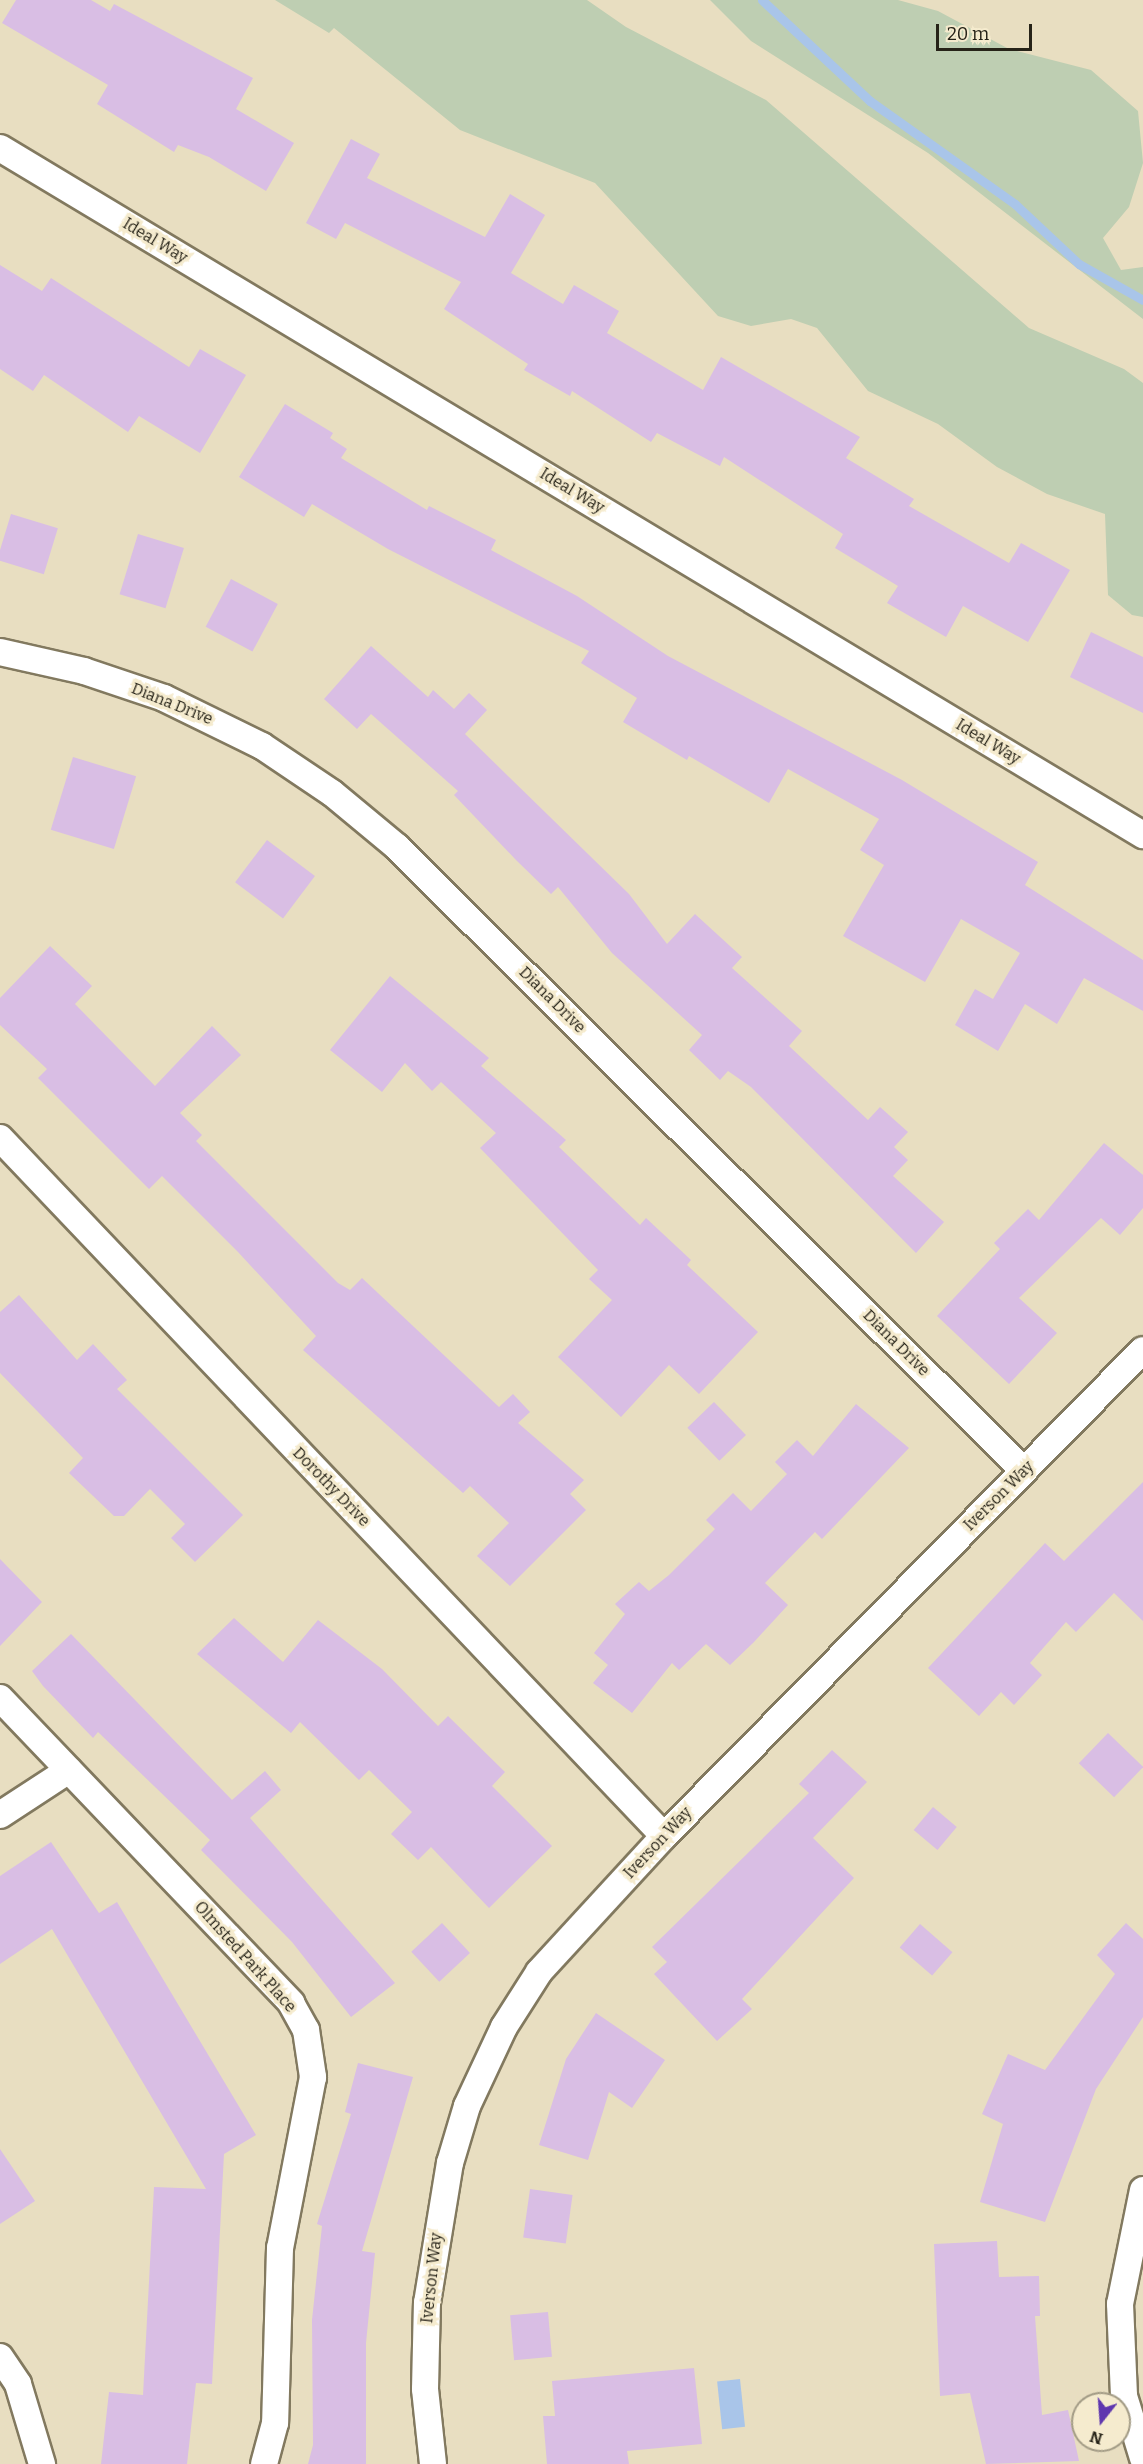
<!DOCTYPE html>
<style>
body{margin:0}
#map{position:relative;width:1143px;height:2464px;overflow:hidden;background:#e8dec1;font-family:Bitter,serif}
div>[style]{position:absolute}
.green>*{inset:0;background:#beceb2}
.water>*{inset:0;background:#a9c5e9;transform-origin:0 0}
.stream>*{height:9px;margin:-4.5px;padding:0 4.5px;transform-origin:4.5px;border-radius:4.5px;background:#a9c5e9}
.building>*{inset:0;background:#d9bee4;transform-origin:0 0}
.roads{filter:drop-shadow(2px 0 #82795f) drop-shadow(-2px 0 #82795f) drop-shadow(0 2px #82795f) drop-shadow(0 -2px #82795f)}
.minor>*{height:26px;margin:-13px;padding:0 13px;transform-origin:13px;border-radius:13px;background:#fff}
span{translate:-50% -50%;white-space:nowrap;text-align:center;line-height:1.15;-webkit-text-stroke:6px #f5ebce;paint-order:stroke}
.street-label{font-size:16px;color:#262318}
.north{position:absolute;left:1071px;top:2392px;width:60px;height:60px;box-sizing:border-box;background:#f5ebce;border:2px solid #a29b85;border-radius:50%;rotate:197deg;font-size:16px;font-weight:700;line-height:24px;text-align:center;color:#262318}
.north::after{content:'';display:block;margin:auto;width:21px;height:27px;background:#5f37af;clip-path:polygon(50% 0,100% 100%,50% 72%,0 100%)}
.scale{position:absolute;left:936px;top:24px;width:96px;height:27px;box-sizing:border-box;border:3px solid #262318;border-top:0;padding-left:8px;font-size:18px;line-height:21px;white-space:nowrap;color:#262318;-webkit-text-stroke:4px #f5ebce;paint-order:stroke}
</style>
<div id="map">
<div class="green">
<i style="clip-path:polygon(275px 0,587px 0,626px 27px,766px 100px,1029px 328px,1124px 369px,1143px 383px,1143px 617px,1132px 615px,1108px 595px,1105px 514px,1047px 494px,997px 467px,938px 424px,868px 391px,817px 328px,791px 319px,751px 326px,718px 316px,595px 183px,460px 130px,334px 28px,329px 33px)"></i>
<i style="clip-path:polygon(710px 0,898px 0,938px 11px,1009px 49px,1091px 70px,1138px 111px,1143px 163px,1129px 207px,1103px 238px,1121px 270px,1143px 267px,1143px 319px,928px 153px,751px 41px)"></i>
</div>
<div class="water">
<i style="left:740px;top:2379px;width:48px;height:23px;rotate:84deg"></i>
</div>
<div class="stream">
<i style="left:762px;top:0;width:148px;rotate:43.1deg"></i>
<i style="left:870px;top:101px;width:178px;rotate:35.4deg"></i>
<i style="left:1015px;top:204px;width:88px;rotate:43.2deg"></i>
<i style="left:1079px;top:264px;width:73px;rotate:29.4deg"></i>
</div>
<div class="building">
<i style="clip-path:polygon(16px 0,91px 0,110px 11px,114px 4px,253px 78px,236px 109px,294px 143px,266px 191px,209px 157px,178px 145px,174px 152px,97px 104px,108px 85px,2px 23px)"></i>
<i style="clip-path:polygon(351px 139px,380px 154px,367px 178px,485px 237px,510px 194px,545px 215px,511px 273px,563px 304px,574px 285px,619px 311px,607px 333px,703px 390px,721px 357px,860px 437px,846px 458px,914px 499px,909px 506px,1009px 563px,1021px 543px,1070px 570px,1028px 642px,963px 606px,946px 637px,887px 603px,898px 586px,835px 548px,843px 534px,724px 457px,720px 466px,657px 433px,651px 442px,572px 391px,570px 396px,524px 370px,528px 364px,444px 309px,461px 282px,345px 223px,336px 239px,306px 223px)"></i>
<i style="clip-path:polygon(0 265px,42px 291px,51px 278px,189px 367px,200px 349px,246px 375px,200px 453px,139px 416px,128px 432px,44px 375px,33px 391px,0 369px)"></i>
<i style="clip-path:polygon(285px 404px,333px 433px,330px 438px,347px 449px,341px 458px,427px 510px,429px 506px,496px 540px,491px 550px,577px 596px,668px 656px,902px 780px,1038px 862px,1025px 885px,1143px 960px,1143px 1011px,1084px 978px,1057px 1024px,1025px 1004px,998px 1051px,955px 1025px,975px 989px,993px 999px,1020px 953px,961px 919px,925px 982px,843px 936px,884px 865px,860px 850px,879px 819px,788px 769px,769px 803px,689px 756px,687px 760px,623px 722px,637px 698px,581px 663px,589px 651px,388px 549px,312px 504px,304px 517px,239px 477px)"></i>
<i style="left:11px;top:514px;width:49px;height:48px;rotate:17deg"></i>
<i style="left:138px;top:534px;width:48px;height:63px;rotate:17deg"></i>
<i style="left:231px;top:579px;width:53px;height:54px;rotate:28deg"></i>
<i style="clip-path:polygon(1091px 632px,1143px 657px,1143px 713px,1070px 677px)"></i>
<i style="clip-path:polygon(371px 646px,428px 697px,433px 690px,454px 709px,469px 693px,487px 710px,465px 734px,629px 894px,667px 944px,695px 914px,742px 957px,732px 968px,802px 1031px,789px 1046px,868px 1120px,880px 1107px,908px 1132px,894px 1147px,908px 1160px,893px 1176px,944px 1222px,916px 1253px,751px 1087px,728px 1071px,720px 1080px,689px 1050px,702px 1035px,612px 953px,558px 887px,551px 894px,516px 860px,454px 795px,458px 791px,371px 714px,357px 729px,324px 699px)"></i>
<i style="left:73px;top:757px;width:66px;height:76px;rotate:17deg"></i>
<i style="left:267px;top:840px;width:60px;height:53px;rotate:37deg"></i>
<i style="clip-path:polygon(50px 946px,92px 986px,75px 1004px,155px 1086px,212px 1026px,241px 1055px,180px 1113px,202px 1135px,196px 1141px,338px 1283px,350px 1290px,362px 1278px,499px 1407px,513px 1394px,530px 1412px,518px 1423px,584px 1480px,570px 1494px,586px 1510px,510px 1586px,477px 1556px,509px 1523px,470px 1486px,463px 1493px,303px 1350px,316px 1336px,238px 1252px,162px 1176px,149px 1189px,38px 1078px,47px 1069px,0 1025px,0 998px)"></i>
<i style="clip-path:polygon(390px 976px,489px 1058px,481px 1066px,566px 1140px,559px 1147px,640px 1225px,646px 1218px,691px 1260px,687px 1265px,758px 1332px,699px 1394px,669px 1365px,621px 1417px,558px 1357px,612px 1300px,589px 1279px,598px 1270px,480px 1148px,496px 1133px,441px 1082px,432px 1091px,405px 1063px,382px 1092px,330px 1050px)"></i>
<i style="clip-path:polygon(1104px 1143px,1143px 1175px,1143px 1208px,1120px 1235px,1101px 1218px,1019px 1298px,1057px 1333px,1009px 1384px,937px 1316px,1000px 1249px,994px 1243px,1028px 1209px,1039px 1220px)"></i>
<i style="clip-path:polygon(19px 1295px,77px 1360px,93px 1344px,127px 1380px,117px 1389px,243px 1515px,195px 1562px,171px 1538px,185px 1524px,150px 1489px,124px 1516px,114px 1516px,69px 1473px,83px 1458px,0 1373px,0 1312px)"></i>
<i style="left:714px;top:1402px;width:46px;height:37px;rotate:46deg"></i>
<i style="clip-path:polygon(856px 1404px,909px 1448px,822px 1539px,815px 1532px,765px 1583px,788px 1605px,754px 1642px,730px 1665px,706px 1644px,679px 1670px,672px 1663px,632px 1713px,593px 1683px,608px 1665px,594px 1653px,625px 1614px,615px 1604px,639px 1582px,649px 1591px,669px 1575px,715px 1529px,706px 1520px,733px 1493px,751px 1511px,787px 1474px,775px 1462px,797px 1440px,813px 1456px)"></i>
<i style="clip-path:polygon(1143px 1482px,1143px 1621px,1114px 1593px,1076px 1632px,1066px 1622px,1030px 1663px,1042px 1675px,1014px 1705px,1001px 1692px,979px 1716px,928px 1668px,1045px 1543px,1064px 1561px)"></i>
<i style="clip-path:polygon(0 1559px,42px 1602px,0 1646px)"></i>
<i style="clip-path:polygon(234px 1618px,283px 1662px,318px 1620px,382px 1669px,438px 1726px,448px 1716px,505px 1772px,492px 1786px,552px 1846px,489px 1908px,431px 1847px,418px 1860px,391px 1834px,412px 1812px,369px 1770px,359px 1780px,300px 1722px,291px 1733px,197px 1654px)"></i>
<i style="clip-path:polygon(71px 1634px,232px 1800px,265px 1771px,281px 1790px,250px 1818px,395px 1983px,351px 2017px,292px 1942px,201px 1850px,210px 1840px,98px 1732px,93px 1738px,43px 1686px,32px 1671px)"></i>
<i style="left:1108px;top:1733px;width:49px;height:42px;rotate:44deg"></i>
<i style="clip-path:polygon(832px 1750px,867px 1782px,813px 1838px,854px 1878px,742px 1999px,752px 2009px,717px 2041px,654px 1974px,667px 1962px,652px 1947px,809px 1793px,799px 1784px)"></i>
<i style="left:933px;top:1807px;width:31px;height:30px;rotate:40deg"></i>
<i style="clip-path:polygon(51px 1842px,99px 1913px,117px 1902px,256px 2135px,224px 2154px,212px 2384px,196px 2383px,187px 2464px,101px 2464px,109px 2392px,143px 2395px,154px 2187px,206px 2189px,52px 1929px,0 1964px,0 1876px)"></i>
<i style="left:442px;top:1923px;width:41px;height:42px;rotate:47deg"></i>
<i style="clip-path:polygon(1126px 1923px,1143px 1939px,1143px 2017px,1096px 2089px,1045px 2222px,980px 2202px,1003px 2124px,982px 2114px,1008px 2054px,1045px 2070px,1115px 1974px,1097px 1955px)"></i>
<i style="left:920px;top:1924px;width:43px;height:31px;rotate:41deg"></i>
<i style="clip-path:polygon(596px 2013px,665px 2060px,632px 2108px,609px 2092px,588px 2160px,539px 2145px,566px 2059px)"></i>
<i style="clip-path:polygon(358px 2063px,413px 2077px,362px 2251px,375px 2253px,366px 2343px,366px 2464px,308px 2464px,313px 2445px,312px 2320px,322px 2226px,317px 2224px,351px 2114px,345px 2112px)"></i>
<i style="clip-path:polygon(0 2149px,35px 2201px,0 2224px)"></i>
<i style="left:530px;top:2189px;width:43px;height:49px;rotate:8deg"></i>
<i style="clip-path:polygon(997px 2241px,999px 2277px,1039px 2276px,1040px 2316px,1035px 2316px,1042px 2415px,1068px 2410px,1079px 2461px,986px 2464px,970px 2393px,940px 2396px,934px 2244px)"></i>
<i style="left:548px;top:2312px;width:45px;height:38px;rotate:85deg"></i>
<i style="clip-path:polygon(694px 2368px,702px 2444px,627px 2451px,629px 2464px,547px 2464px,543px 2416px,555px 2416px,552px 2381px)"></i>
</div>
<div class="roads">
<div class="minor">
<i style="left:0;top:148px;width:1334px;rotate:31.01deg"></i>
<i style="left:0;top:652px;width:86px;rotate:12.7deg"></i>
<i style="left:84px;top:671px;width:84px;rotate:18.6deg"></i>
<i style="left:164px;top:698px;width:109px;rotate:26.1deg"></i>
<i style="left:262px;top:746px;width:84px;rotate:33.9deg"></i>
<i style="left:332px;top:793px;width:85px;rotate:39.7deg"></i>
<i style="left:397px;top:847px;width:885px;rotate:44.86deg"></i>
<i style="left:0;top:1138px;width:963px;rotate:46.43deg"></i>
<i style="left:0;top:1698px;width:422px;rotate:46.3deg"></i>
<i style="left:291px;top:2003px;width:31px;rotate:61deg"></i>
<i style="left:306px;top:2030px;width:48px;rotate:81.5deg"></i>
<i style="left:313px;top:2077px;width:174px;rotate:100.9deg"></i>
<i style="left:280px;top:2248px;width:175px;rotate:91.6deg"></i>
<i style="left:275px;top:2423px;width:42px;rotate:105deg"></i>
<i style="left:0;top:1815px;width:82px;rotate:-33.1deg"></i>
<i style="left:1143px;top:2190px;width:116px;rotate:101.4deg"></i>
<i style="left:1120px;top:2304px;width:92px;rotate:87.5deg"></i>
<i style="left:1124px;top:2396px;width:65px;rotate:73deg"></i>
<i style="left:0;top:2357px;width:32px;rotate:56deg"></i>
<i style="left:18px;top:2384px;width:84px;rotate:73.3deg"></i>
<i style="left:433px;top:2464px;width:75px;rotate:-96.1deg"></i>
<i style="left:425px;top:2389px;width:86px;rotate:-88.7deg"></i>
<i style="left:427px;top:2303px;width:142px;rotate:-80.7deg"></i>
<i style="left:450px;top:2163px;width:59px;rotate:-73.4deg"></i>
<i style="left:467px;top:2106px;width:87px;rotate:-64.9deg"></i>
<i style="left:504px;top:2027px;width:65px;rotate:-57.5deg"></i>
<i style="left:539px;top:1972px;width:185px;rotate:-47.4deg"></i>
<i style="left:664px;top:1836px;width:682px;rotate:-45.42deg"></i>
</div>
</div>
<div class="street-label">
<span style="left:155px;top:241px;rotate:31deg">Ideal Way</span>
<span style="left:572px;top:491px;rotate:31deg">Ideal Way</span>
<span style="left:172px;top:704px;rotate:22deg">Diana Drive</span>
<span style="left:988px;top:742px;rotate:31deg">Ideal Way</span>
<span style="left:552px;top:1000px;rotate:45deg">Diana Drive</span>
<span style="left:896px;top:1343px;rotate:45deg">Diana Drive</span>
<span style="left:331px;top:1487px;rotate:46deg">Dorothy Drive</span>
<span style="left:999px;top:1496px;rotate:-45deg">Iverson Way</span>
<span style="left:658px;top:1843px;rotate:-47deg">Iverson Way</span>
<span style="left:245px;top:1957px;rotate:48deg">Olmsted Park Place</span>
<span style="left:432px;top:2278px;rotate:-84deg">Iverson Way</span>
</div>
<div class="north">N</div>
<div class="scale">20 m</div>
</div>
